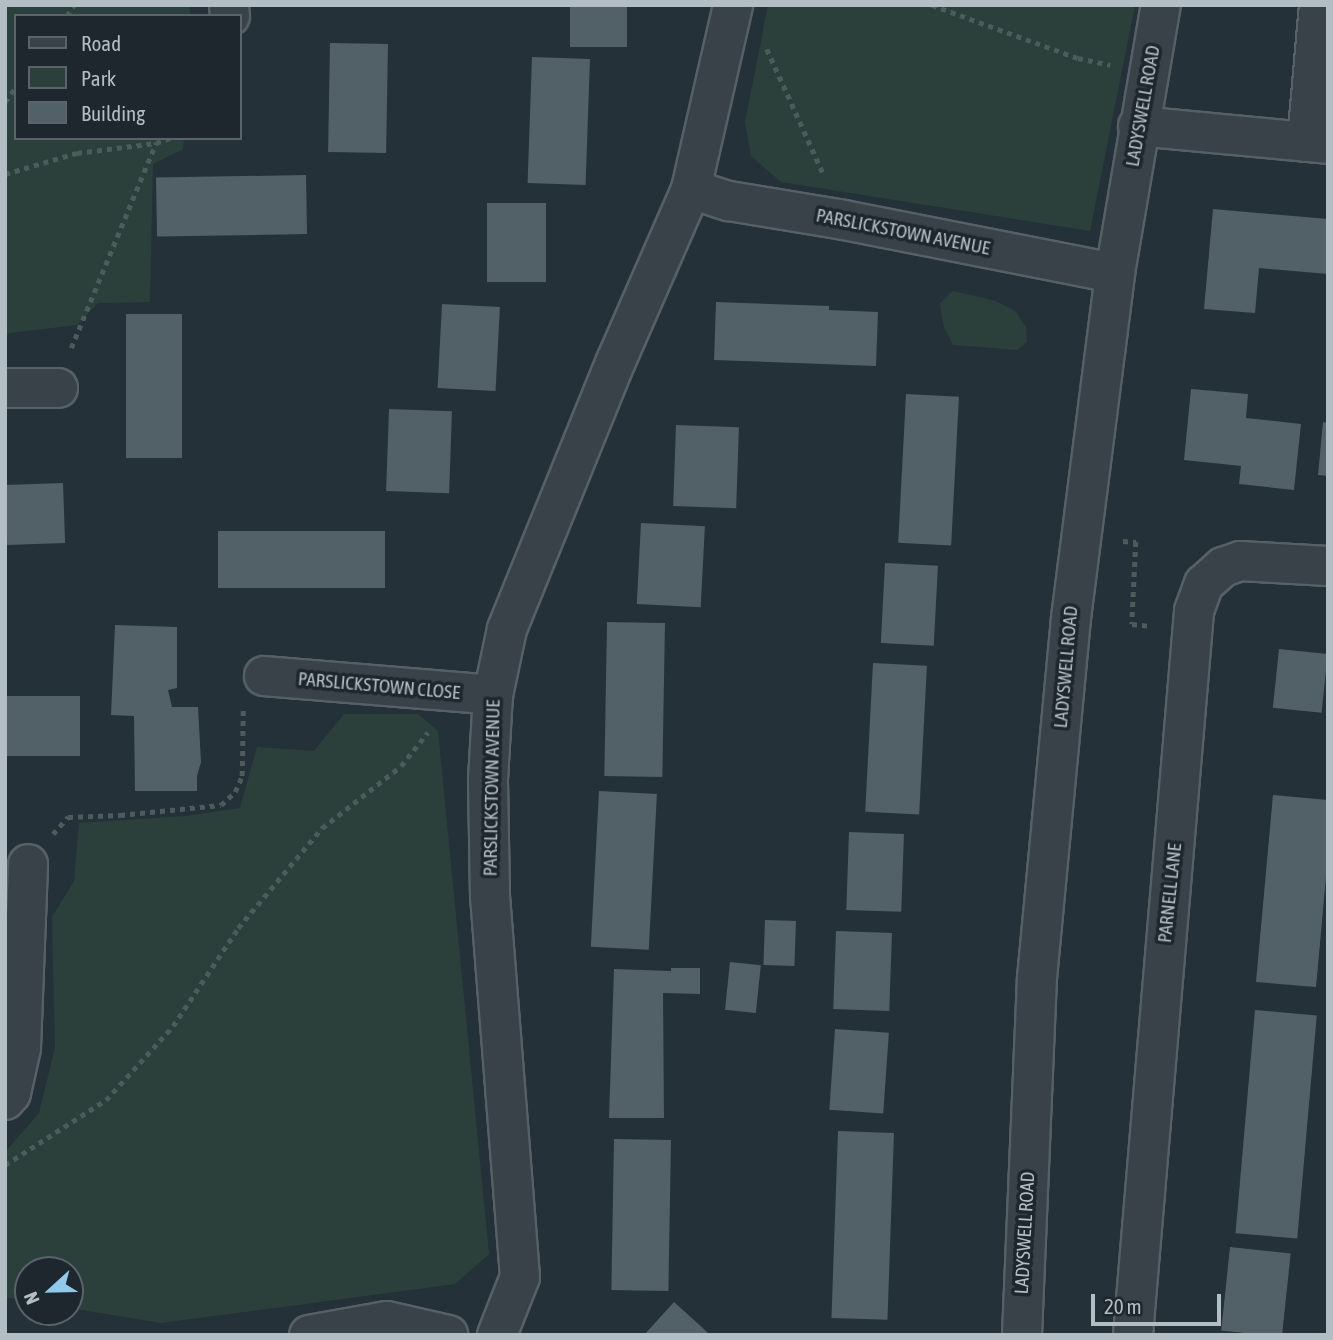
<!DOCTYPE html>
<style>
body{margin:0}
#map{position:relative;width:1333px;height:1340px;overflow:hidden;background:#253138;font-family:"Asap Condensed",sans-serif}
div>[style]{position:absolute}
.green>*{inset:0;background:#2c403b}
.building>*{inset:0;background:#526068;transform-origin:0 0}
.path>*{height:4.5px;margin-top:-2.25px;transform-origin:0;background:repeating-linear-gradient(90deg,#4b5c5a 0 5px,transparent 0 10px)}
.roads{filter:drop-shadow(2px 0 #566066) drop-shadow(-2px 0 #566066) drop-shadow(0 2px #566066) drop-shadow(0 -2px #566066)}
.minor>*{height:38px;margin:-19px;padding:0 19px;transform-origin:19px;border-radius:19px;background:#384248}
span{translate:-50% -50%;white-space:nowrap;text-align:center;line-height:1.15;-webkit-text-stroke:7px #1d272d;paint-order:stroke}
.street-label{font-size:19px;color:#b3bec4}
.frame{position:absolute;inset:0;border:7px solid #b3bec4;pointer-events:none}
.legend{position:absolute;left:14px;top:14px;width:228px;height:126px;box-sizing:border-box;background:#1d272d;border:2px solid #596369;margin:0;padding:9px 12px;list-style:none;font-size:21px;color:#b3bec4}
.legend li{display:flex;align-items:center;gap:14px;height:35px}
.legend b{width:35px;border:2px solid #596369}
.north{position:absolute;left:14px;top:1256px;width:70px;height:70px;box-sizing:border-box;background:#1d272d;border:2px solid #596369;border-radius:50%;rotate:248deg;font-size:19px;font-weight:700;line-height:28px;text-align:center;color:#b3bec4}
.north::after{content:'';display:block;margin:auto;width:24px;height:32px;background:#91c9eb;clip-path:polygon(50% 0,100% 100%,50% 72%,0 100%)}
.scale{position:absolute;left:1091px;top:1294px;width:130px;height:32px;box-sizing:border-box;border:4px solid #b3bec4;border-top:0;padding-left:9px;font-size:21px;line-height:24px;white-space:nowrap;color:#b3bec4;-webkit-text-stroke:5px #1d272d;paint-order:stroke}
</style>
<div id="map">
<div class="green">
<i style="clip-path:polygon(5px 5px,190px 5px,190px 16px,16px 16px,16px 138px,184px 138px,183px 149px,153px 164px,150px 302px,98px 303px,77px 325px,9px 333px,5px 337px)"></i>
<i style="clip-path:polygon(768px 5px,1135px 5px,1090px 231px,781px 182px,751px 156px,745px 122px)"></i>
<i style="clip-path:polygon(953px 291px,996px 301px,1015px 311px,1026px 327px,1027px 342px,1017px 350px,953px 345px,943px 325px,940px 303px)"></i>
<i style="clip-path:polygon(344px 714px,418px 714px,438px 731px,489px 1254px,455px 1284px,161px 1323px,70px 1308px,70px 1270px,28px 1270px,28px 1301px,5px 1297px,5px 1152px,39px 1113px,55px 1048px,52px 917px,74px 881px,79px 823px,186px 816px,240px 808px,257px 747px,314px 751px)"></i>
</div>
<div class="building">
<i style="left:570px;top:5px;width:57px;height:42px"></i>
<i style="left:330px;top:43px;width:58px;height:109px;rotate:1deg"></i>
<i style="left:532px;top:57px;width:58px;height:126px;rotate:2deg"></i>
<i style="left:306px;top:175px;width:59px;height:150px;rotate:89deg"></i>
<i style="left:487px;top:203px;width:59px;height:79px"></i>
<i style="clip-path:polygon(1213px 209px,1328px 219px,1328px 274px,1259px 268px,1255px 313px,1204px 309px)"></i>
<i style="clip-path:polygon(716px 302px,829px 306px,829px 310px,878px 312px,876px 366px,714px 360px)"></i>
<i style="left:442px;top:304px;width:58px;height:84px;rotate:3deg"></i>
<i style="left:182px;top:314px;width:144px;height:56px;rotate:90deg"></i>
<i style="clip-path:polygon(1191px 389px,1248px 394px,1246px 418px,1301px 424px,1294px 490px,1239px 484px,1241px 466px,1184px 460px)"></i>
<i style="left:906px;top:394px;width:53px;height:149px;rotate:3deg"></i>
<i style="left:389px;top:409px;width:63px;height:82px;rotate:2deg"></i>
<i style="clip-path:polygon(1323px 422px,1328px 423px,1328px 476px,1318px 475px)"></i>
<i style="left:676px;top:425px;width:63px;height:81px;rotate:2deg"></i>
<i style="left:63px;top:483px;width:60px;height:58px;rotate:88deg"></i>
<i style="left:641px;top:523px;width:64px;height:81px;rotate:3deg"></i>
<i style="left:218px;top:531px;width:167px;height:57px"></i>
<i style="left:885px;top:563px;width:53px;height:80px;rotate:3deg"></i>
<i style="left:607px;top:622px;width:58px;height:154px;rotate:1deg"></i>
<i style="clip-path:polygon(115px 625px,177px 627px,177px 688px,168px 690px,172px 707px,198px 707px,201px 762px,197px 776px,197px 791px,135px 791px,134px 716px,111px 715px)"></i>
<i style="left:1279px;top:649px;width:49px;height:59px;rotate:6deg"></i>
<i style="left:873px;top:663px;width:54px;height:149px;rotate:3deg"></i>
<i style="left:5px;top:696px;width:75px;height:60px"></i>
<i style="left:599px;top:791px;width:58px;height:156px;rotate:3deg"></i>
<i style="clip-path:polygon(1273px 795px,1328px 800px,1328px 855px,1316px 987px,1256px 982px)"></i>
<i style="left:849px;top:832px;width:55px;height:78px;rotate:2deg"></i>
<i style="left:765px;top:920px;width:31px;height:45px;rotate:2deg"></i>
<i style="left:836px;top:931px;width:56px;height:78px;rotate:2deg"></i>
<i style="left:730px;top:962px;width:31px;height:48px;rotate:6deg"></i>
<i style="clip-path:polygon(671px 968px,700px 968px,700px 994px,663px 993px,664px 1118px,609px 1118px,614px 969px,671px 971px)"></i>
<i style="left:1255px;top:1010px;width:62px;height:224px;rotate:5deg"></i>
<i style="left:835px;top:1029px;width:54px;height:81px;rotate:4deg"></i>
<i style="left:838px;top:1131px;width:56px;height:187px;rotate:2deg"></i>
<i style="left:614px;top:1139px;width:57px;height:151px;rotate:1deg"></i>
<i style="left:1230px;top:1247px;width:61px;height:84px;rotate:6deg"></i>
<i style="clip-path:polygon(674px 1302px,705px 1330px,710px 1335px,644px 1335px)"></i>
</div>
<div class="path">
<i style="left:932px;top:5px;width:155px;rotate:20deg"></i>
<i style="left:1078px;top:58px;width:33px;rotate:12deg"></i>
<i style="left:67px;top:16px;width:13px;rotate:-58deg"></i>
<i style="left:767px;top:49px;width:138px;rotate:65.7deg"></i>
<i style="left:5px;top:102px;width:19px;rotate:-54deg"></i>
<i style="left:5px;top:174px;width:75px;rotate:-16.3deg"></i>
<i style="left:77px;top:153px;width:79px;rotate:-7.3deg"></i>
<i style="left:71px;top:348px;width:222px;rotate:-67.5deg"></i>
<i style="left:156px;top:143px;width:15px;rotate:-20deg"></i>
<i style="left:1123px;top:541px;width:13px;rotate:4deg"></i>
<i style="left:1136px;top:542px;width:82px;rotate:92.8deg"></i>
<i style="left:1132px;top:624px;width:18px;rotate:6deg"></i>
<i style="left:53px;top:834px;width:23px;rotate:-49deg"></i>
<i style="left:68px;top:817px;width:52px;rotate:-2.2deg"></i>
<i style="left:120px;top:815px;width:101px;rotate:-5.7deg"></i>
<i style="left:221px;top:805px;width:19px;rotate:-43deg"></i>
<i style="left:235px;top:792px;width:17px;rotate:-66deg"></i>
<i style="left:242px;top:776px;width:66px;rotate:-89.1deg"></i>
<i style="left:5px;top:1165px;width:120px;rotate:-32.8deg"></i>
<i style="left:106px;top:1100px;width:100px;rotate:-47.8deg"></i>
<i style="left:173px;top:1026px;width:118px;rotate:-56.4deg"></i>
<i style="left:238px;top:928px;width:131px;rotate:-50deg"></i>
<i style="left:322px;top:828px;width:100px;rotate:-38.1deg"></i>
<i style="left:401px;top:766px;width:43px;rotate:-51.5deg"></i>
</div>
<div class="roads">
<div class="minor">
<i style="left:229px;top:5px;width:11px;rotate:85deg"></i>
<i style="left:1138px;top:126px;width:191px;rotate:5.4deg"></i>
<i style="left:1307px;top:142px;width:138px;rotate:-85deg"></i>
<i style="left:691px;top:189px;width:40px;rotate:18deg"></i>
<i style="left:729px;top:201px;width:117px;rotate:9.4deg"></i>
<i style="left:844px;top:220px;width:276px;rotate:11.1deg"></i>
<i style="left:5px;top:388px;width:53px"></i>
<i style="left:264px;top:676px;width:230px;rotate:4.7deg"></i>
<i style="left:5px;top:1100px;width:9px;rotate:-49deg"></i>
<i style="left:11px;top:1093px;width:46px;rotate:-77.5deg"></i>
<i style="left:21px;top:1048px;width:184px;rotate:-87.8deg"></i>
<i style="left:309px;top:1335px;width:79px;rotate:-10.2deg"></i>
<i style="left:387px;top:1321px;width:63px;rotate:12.9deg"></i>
<i style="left:497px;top:1335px;width:62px;rotate:-68.4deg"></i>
<i style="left:520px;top:1277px;width:382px;rotate:-94.5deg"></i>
<i style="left:490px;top:896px;width:117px;rotate:-91deg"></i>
<i style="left:488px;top:779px;width:84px;rotate:-86.6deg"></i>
<i style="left:493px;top:695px;width:67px;rotate:-78deg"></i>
<i style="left:507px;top:629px;width:289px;rotate:-67.9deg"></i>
<i style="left:616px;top:361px;width:188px;rotate:-66.4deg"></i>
<i style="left:691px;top:189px;width:189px;rotate:-77.1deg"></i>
<i style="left:1022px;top:1335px;width:357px;rotate:-87.6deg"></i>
<i style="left:1037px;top:978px;width:362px;rotate:-84.6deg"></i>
<i style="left:1071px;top:618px;width:348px;rotate:-82.7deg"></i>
<i style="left:1115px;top:273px;width:272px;rotate:-80.3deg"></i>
<i style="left:1133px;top:1335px;width:727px;rotate:-85.18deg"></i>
<i style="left:1194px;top:611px;width:29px;rotate:-70deg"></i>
<i style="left:1204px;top:584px;width:25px;rotate:-42deg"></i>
<i style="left:1223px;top:567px;width:18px;rotate:-19deg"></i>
<i style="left:1240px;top:561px;width:88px;rotate:3.3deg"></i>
</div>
</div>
<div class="street-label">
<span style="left:1143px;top:106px;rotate:-80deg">LADYSWELL ROAD</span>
<span style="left:903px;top:232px;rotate:11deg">PARSLICKSTOWN AVENUE</span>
<span style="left:1066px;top:667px;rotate:-85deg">LADYSWELL ROAD</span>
<span style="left:379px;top:686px;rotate:5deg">PARSLICKSTOWN CLOSE</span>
<span style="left:492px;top:788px;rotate:-89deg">PARSLICKSTOWN AVENUE</span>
<span style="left:1170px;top:893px;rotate:-84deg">PARNELL LANE</span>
<span style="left:1025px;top:1233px;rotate:-87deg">LADYSWELL ROAD</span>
</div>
<div class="frame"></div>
<ul class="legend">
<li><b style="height:9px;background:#384248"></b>Road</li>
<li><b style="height:19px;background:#2c403b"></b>Park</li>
<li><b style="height:19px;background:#526068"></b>Building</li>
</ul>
<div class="north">N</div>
<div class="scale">20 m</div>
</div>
